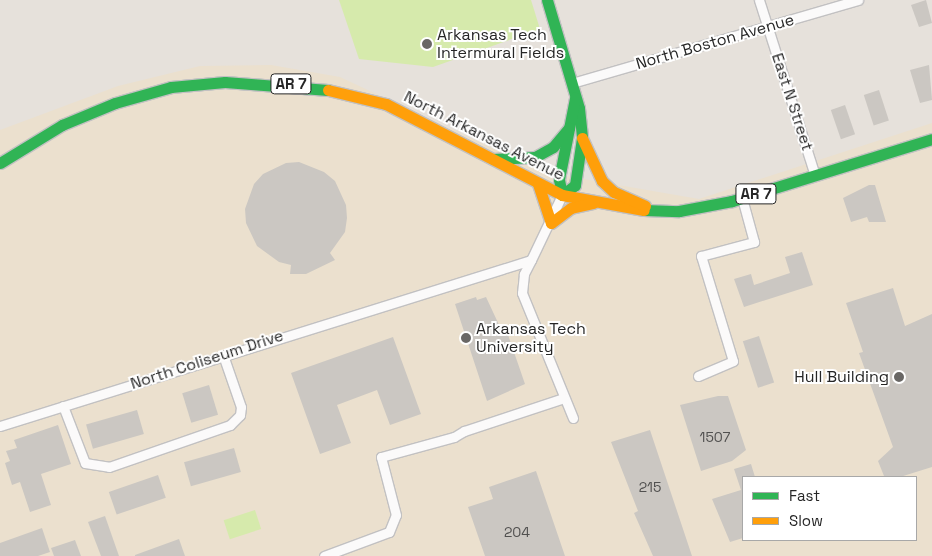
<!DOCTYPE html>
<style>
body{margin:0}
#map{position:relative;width:932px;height:556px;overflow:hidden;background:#e6e1db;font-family:"Space Grotesk",sans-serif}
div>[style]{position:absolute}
.education>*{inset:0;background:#ebe0ce}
.pitch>*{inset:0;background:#d6eaac;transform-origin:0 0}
.building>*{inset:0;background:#cbc7c2;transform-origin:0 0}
.roads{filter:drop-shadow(1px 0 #c2c1c2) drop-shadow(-1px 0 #c2c1c2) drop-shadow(0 1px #c2c1c2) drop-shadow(0 -1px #c2c1c2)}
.street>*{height:9px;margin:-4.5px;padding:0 4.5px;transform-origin:4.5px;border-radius:4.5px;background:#fbfafa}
.fast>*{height:11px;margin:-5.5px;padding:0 5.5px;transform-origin:5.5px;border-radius:5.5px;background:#30b455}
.slow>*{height:11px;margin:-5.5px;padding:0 5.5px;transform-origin:5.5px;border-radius:5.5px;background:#ff9f0a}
.dots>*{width:14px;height:14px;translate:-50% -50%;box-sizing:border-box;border:2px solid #fff;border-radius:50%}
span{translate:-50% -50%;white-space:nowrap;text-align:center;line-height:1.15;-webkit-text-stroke:4px #fff;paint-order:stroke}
.number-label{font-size:14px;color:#51504f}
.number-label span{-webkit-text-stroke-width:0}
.shield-label span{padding:1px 4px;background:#fff;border:1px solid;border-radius:4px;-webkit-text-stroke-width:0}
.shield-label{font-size:15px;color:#262626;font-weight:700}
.poi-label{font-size:16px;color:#262626}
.left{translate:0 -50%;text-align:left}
.right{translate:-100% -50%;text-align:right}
.street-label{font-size:16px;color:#262626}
.legend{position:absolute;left:742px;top:476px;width:175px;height:65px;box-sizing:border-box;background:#fff;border:1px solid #a8a8a8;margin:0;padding:6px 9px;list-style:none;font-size:15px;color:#262626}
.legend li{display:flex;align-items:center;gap:10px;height:25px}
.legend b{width:25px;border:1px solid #a8a8a8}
</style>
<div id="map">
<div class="education">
<i style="clip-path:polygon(evenodd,271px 65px,340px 77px,543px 172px,699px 199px,932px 123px,932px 556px,0 556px,0 130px,118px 86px,200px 66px,271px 65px,743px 477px,916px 477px,916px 540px,743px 540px,743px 477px)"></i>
</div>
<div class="pitch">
<i style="clip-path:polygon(339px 0,531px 0,540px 29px,433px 67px,359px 59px)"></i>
<i style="left:255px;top:510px;width:20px;height:33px;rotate:72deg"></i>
</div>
<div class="building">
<i style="clip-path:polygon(926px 0,932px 23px,919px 27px,911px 5px)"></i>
<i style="clip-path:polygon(929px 65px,932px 100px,920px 103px,910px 70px)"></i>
<i style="left:879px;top:90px;width:32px;height:16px;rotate:72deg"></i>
<i style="left:845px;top:105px;width:31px;height:15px;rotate:71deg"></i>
<i style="clip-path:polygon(299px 162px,324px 172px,335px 181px,346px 205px,347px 218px,345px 232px,330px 253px,335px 260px,306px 274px,290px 274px,291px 265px,279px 262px,257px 246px,246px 223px,245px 209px,254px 184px,263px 174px,286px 163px)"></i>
<i style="clip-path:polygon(869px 185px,875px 185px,886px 222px,869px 222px,867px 217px,851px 222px,843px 198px)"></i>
<i style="clip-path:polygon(802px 252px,813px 285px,744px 307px,734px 279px,751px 274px,754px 285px,790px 273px,785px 257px)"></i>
<i style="clip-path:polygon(893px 288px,905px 326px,932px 314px,932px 467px,900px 477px,884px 476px,878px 461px,893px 447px,859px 353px,863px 352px,846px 303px)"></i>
<i style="clip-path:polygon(476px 297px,477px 300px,486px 297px,500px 327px,505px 326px,525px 384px,487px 401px,455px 304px)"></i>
<i style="left:759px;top:336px;width:49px;height:17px;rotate:72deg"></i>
<i style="clip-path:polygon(393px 337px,421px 414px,390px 425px,377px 390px,337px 405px,351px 443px,320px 454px,291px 373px)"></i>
<i style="left:209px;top:385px;width:31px;height:28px;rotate:73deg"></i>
<i style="clip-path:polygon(718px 396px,728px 396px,746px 450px,732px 461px,701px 471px,680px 405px)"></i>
<i style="left:137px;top:410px;width:25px;height:53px;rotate:74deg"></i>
<i style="clip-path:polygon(58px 425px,71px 464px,41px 474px,51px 505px,30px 512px,20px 482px,12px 485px,5px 463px,10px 461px,6px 451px,17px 448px,14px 440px)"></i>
<i style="clip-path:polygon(650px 430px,692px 556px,653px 556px,634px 513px,638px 511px,611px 442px)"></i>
<i style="left:234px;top:448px;width:25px;height:52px;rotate:74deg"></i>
<i style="clip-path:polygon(751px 464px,755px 477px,743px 477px,743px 538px,730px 542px,712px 499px,741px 490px,734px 469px)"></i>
<i style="clip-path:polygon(536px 471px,565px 556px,485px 556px,468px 507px,493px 499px,489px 487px)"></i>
<i style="left:158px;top:475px;width:24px;height:52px;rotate:71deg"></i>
<i style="clip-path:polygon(105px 516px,119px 556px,101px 556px,88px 522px)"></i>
<i style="clip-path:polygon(42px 528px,50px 552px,38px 556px,0 556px,0 543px)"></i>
<i style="clip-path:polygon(179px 539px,185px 556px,135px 556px,135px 555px)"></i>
<i style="clip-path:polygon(75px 540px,81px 556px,54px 556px,51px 548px)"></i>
</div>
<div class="roads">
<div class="street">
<i style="left:759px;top:0;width:184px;rotate:72.3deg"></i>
<i style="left:572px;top:83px;width:298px;rotate:-16.2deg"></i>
<i style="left:531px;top:260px;width:16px;rotate:117deg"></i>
<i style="left:524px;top:274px;width:19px;rotate:96deg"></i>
<i style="left:522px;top:293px;width:135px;rotate:67.8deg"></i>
<i style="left:698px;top:376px;width:38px;rotate:-23deg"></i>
<i style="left:733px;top:361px;width:110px;rotate:-106.9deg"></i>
<i style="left:701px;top:256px;width:55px;rotate:-14.8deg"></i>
<i style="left:754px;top:242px;width:46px;rotate:-105.3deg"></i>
<i style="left:63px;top:406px;width:61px;rotate:68.9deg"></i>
<i style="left:85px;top:463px;width:24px;rotate:9deg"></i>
<i style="left:109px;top:467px;width:128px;rotate:-19.1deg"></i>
<i style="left:230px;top:425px;width:14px;rotate:-45deg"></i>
<i style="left:240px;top:415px;width:8px;rotate:-83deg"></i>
<i style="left:241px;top:407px;width:55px;rotate:-109.1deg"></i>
<i style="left:0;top:426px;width:556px;rotate:-17.36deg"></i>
<i style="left:531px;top:260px;width:72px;rotate:-64.5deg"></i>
<i style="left:324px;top:556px;width:69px;rotate:-20.3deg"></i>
<i style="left:389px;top:532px;width:18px;rotate:-68deg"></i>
<i style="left:396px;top:515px;width:60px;rotate:-104.5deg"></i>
<i style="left:381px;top:457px;width:76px;rotate:-15.3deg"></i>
<i style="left:454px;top:437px;width:12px;rotate:-31deg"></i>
<i style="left:464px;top:431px;width:105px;rotate:-18.3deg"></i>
</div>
<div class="fast">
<i style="left:547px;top:0;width:113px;rotate:73.5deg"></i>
<i style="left:579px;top:108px;width:30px;rotate:84deg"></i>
<i style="left:582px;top:138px;width:48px;rotate:98.5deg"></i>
<i style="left:575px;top:185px;width:16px;rotate:142deg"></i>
<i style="left:562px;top:195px;width:16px;rotate:-101deg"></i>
<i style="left:559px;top:179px;width:83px;rotate:-78.8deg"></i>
<i style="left:493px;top:159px;width:42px;rotate:-2.7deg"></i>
<i style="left:535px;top:157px;width:21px;rotate:-29deg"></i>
<i style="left:553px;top:147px;width:25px;rotate:-50deg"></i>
<i style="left:0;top:163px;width:73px;rotate:-31.5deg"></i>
<i style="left:62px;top:125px;width:57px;rotate:-22.5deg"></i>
<i style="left:115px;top:103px;width:58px;rotate:-15.9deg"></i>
<i style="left:171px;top:87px;width:54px;rotate:-5.3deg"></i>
<i style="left:225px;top:82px;width:103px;rotate:4.4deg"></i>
<i style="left:644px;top:210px;width:35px;rotate:2deg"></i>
<i style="left:679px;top:211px;width:54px;rotate:-10.7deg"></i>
<i style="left:732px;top:201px;width:209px;rotate:-17.2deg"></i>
</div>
<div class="slow">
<i style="left:328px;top:90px;width:60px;rotate:13.6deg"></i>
<i style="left:386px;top:104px;width:198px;rotate:27.3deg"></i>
<i style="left:562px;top:195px;width:83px;rotate:10.4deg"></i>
<i style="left:582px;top:138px;width:47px;rotate:65.1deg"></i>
<i style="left:602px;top:181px;width:16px;rotate:43deg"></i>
<i style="left:614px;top:192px;width:34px;rotate:24deg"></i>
<i style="left:538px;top:184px;width:41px;rotate:71.6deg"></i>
<i style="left:551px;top:223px;width:25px;rotate:-37deg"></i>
<i style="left:571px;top:208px;width:23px;rotate:-13deg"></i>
</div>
</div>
<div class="dots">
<i style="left:427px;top:44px;background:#696765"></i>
<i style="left:466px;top:338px;background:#696765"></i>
<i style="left:899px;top:377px;background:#696765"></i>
</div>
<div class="number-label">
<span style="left:715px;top:437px">1507</span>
<span style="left:650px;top:487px">215</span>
<span style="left:517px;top:532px">204</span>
</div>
<div class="shield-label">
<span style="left:291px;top:84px">AR 7</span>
<span style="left:756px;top:194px">AR 7</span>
</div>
<div class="poi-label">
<span class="left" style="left:437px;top:44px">Arkansas Tech<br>Intermural Fields</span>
<span class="left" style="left:476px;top:338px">Arkansas Tech<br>University</span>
<span class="right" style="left:889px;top:377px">Hull Building</span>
</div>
<div class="street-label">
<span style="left:715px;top:42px;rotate:-16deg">North Boston Avenue</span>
<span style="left:792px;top:102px;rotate:72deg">East N Street</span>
<span style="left:484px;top:136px;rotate:27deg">North Arkansas Avenue</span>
<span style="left:207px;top:360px;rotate:-18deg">North Coliseum Drive</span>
</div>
<ul class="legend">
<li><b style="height:6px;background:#30b455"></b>Fast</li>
<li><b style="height:6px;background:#ff9f0a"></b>Slow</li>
</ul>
</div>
